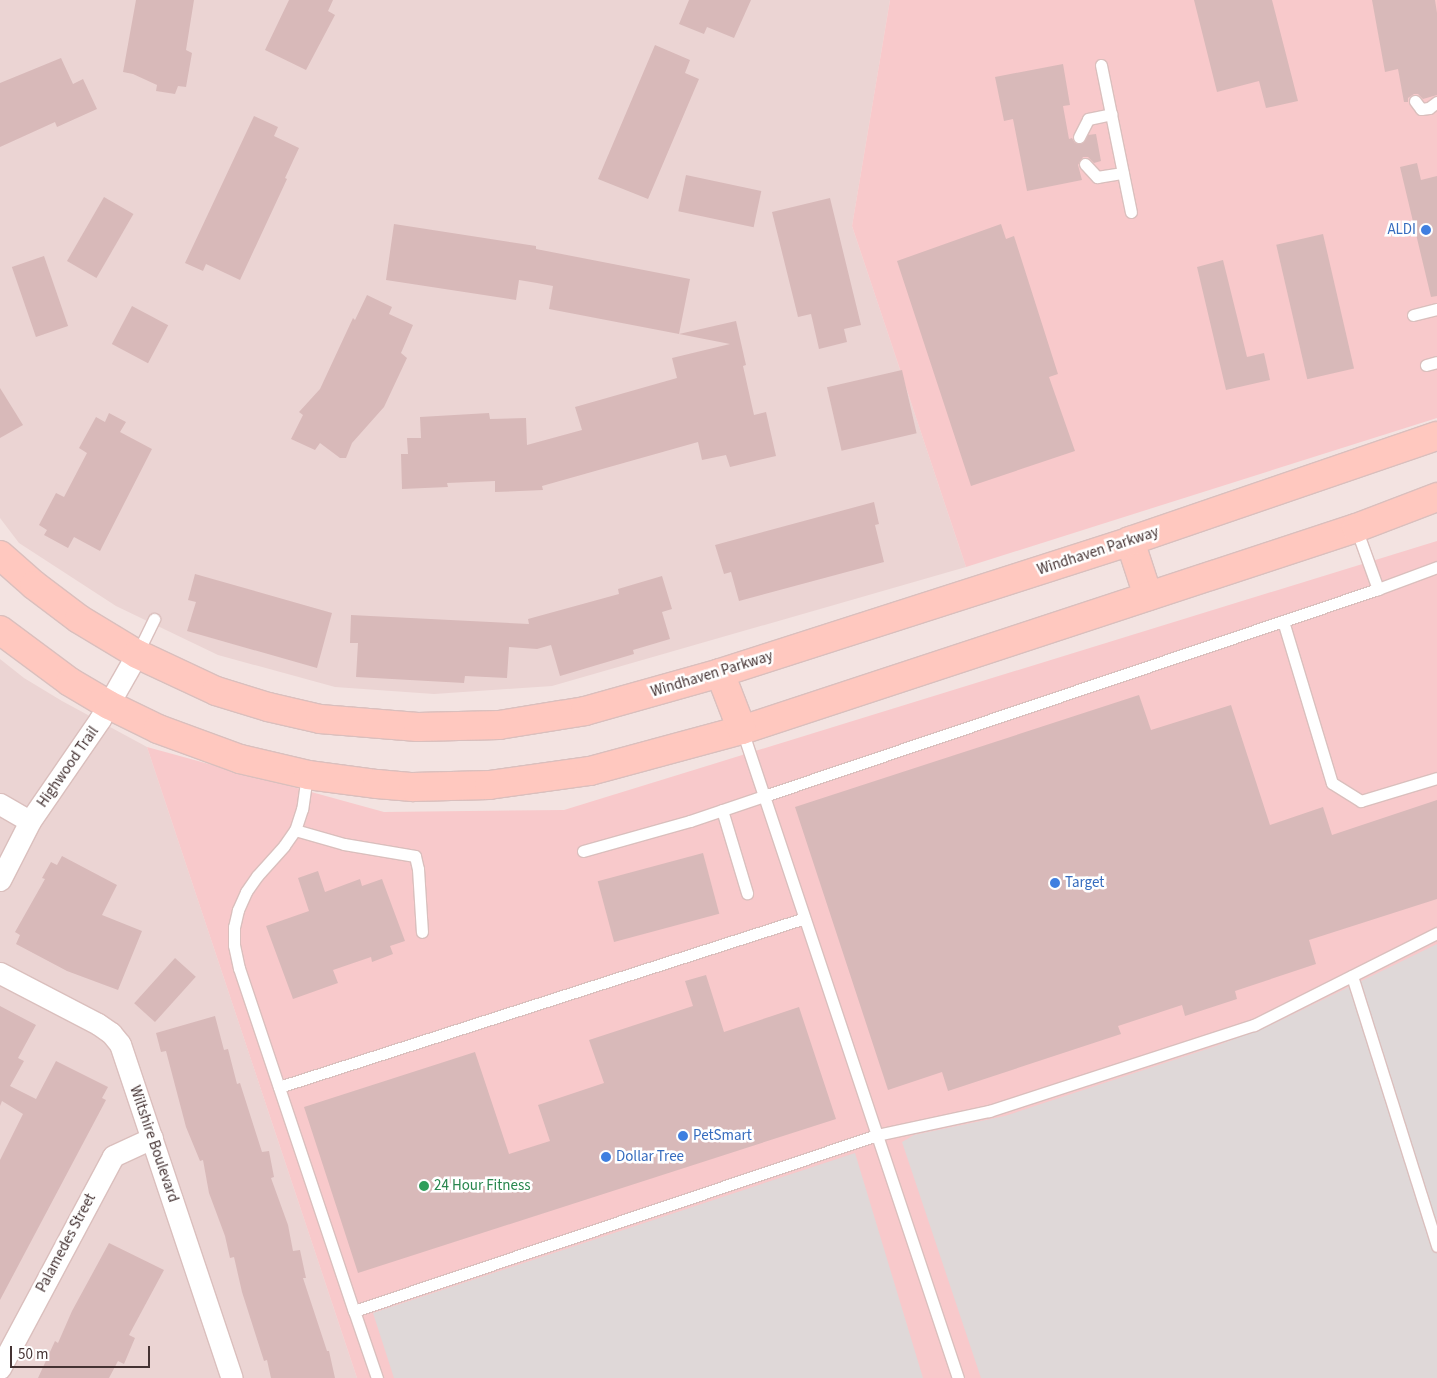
<!DOCTYPE html>
<style>
body{margin:0}
#map{position:relative;width:1437px;height:1378px;overflow:hidden;background:#f3e3e1;font-family:"Source Sans 3",sans-serif}
div>[style]{position:absolute}
.residential>*{inset:0;background:#ebd4d3}
.commercial>*{inset:0;background:#f8c9cb}
.parking>*{inset:0;background:#dfd8d8}
.building>*{inset:0;background:#d8b9b9;transform-origin:0 0}
.roads{filter:drop-shadow(1px 0 #dabfbd) drop-shadow(-1px 0 #dabfbd) drop-shadow(0 1px #dabfbd) drop-shadow(0 -1px #dabfbd)}
.service>*{height:11px;margin:-5.5px;padding:0 5.5px;transform-origin:5.5px;border-radius:5.5px;background:#fff}
.minor>*{height:21px;margin:-10.5px;padding:0 10.5px;transform-origin:10.5px;border-radius:10.5px;background:#fff}
.secondary>*{height:28px;margin:-14px;padding:0 14px;transform-origin:14px;border-radius:14px;background:#ffc8bf}
.dots>*{width:14px;height:14px;translate:-50% -50%;box-sizing:border-box;border:2px solid #fff;border-radius:50%}
span{translate:-50% -50%;white-space:nowrap;text-align:center;line-height:1.15;-webkit-text-stroke:5px #fff;paint-order:stroke}
.shop-label{font-size:15px;color:#366cbe}
.right{translate:-100% -50%;text-align:right}
.left{translate:0 -50%;text-align:left}
.street-label{font-size:15px;color:#443232}
.leisure-label{font-size:15px;color:#27864d}
.scale{position:absolute;left:10px;top:1346px;width:140px;height:22px;box-sizing:border-box;border:2px solid #443232;border-top:0;padding-left:6px;font-size:15px;line-height:18px;white-space:nowrap;color:#443232;-webkit-text-stroke:4px #fff;paint-order:stroke}
</style>
<div id="map">
<div class="residential">
<i style="clip-path:polygon(0 0,890px 0,852px 226px,966px 567px,552px 686px,434px 694px,335px 687px,218px 655px,116px 606px,19px 543px,0 518px)"></i>
<i style="clip-path:polygon(0 659px,24px 678px,62px 701px,147px 747px,357px 1378px,0 1378px)"></i>
</div>
<div class="commercial">
<i style="clip-path:polygon(890px 0,1437px 0,1437px 418px,966px 567px,852px 226px)"></i>
<i style="clip-path:polygon(1437px 541px,1437px 1378px,357px 1378px,147px 747px,384px 812px,564px 810px)"></i>
</div>
<div class="parking">
<i style="clip-path:polygon(1437px 944px,1437px 1378px,981px 1378px,902px 1142px,914px 1135px,1005px 1116px,1216px 1046px,1271px 1025px)"></i>
<i style="clip-path:polygon(855px 1153px,923px 1378px,394px 1378px,373px 1313px)"></i>
</div>
<div class="building">
<i style="clip-path:polygon(136px 0,194px 0,186px 50px,192px 53px,186px 87px,178px 86px,175px 94px,156px 91px,157px 85px,133px 74px,123px 72px)"></i>
<i style="clip-path:polygon(289px 0,333px 0,328px 11px,335px 15px,306px 70px,265px 50px)"></i>
<i style="clip-path:polygon(689px 0,751px 0,734px 38px,707px 27px,704px 34px,679px 24px)"></i>
<i style="clip-path:polygon(1194px 0,1272px 0,1298px 101px,1266px 108px,1259px 81px,1217px 92px)"></i>
<i style="clip-path:polygon(1372px 0,1435px 0,1437px 13px,1437px 95px,1423px 99px,1418px 94px,1414px 94px,1408px 98px,1408px 102px,1404px 102px,1398px 69px,1385px 72px)"></i>
<i style="clip-path:polygon(655px 45px,690px 60px,685px 73px,699px 79px,648px 199px,598px 179px)"></i>
<i style="clip-path:polygon(61px 58px,73px 84px,83px 79px,97px 109px,57px 127px,55px 122px,0 147px,0 83px)"></i>
<i style="clip-path:polygon(1063px 64px,1070px 105px,1063px 106px,1069px 139px,1072px 138px,1075px 143px,1080px 144px,1088px 135px,1096px 134px,1101px 161px,1094px 163px,1088px 157px,1083px 157px,1078px 165px,1082px 180px,1027px 191px,1013px 119px,1004px 121px,995px 77px)"></i>
<i style="clip-path:polygon(254px 116px,278px 127px,274px 136px,299px 148px,285px 178px,287px 179px,240px 280px,206px 264px,203px 271px,185px 263px)"></i>
<i style="clip-path:polygon(1417px 163px,1421px 180px,1437px 176px,1437px 296px,1431px 297px,1400px 167px)"></i>
<i style="left:686px;top:175px;width:77px;height:37px;rotate:12deg"></i>
<i style="left:104px;top:197px;width:34px;height:74px;rotate:30deg"></i>
<i style="clip-path:polygon(830px 198px,861px 325px,844px 329px,847px 342px,819px 349px,811px 314px,798px 317px,772px 212px)"></i>
<i style="clip-path:polygon(394px 224px,536px 246px,536px 249px,690px 279px,679px 334px,549px 309px,553px 286px,537px 283px,519px 280px,516px 300px,386px 280px)"></i>
<i style="clip-path:polygon(1001px 224px,1006px 239px,1014px 236px,1058px 374px,1049px 377px,1075px 451px,971px 486px,897px 261px)"></i>
<i style="left:1323px;top:234px;width:138px;height:48px;rotate:77deg"></i>
<i style="left:44px;top:256px;width:74px;height:34px;rotate:71deg"></i>
<i style="clip-path:polygon(1223px 260px,1247px 357px,1264px 353px,1270px 380px,1226px 390px,1197px 267px)"></i>
<i style="clip-path:polygon(367px 295px,392px 307px,389px 314px,413px 325px,401px 353px,407px 358px,384px 407px,352px 443px,346px 458px,340px 458px,320px 443px,315px 450px,291px 439px,303px 415px,299px 412px,320px 389px,353px 318px,355px 320px)"></i>
<i style="left:132px;top:306px;width:41px;height:43px;rotate:28deg"></i>
<i style="clip-path:polygon(736px 321px,746px 365px,743px 366px,754px 415px,766px 412px,776px 456px,730px 467px,726px 455px,702px 460px,698px 442px,542px 486px,543px 490px,495px 492px,495px 481px,447px 483px,448px 487px,402px 489px,401px 454px,408px 454px,407px 438px,421px 438px,420px 417px,489px 413px,490px 419px,526px 418px,527px 445px,582px 430px,575px 407px,677px 378px,672px 358px,730px 344px,679px 334px)"></i>
<i style="left:902px;top:370px;width:65px;height:77px;rotate:77deg"></i>
<i style="clip-path:polygon(0 388px,23px 425px,0 438px)"></i>
<i style="clip-path:polygon(109px 413px,126px 422px,120px 432px,152px 449px,100px 551px,74px 537px,68px 548px,44px 535px,47px 530px,39px 525px,56px 493px,64px 497px,87px 453px,79px 448px,96px 417px,105px 422px)"></i>
<i style="clip-path:polygon(874px 502px,879px 524px,875px 525px,884px 562px,739px 601px,731px 572px,724px 574px,715px 545px)"></i>
<i style="clip-path:polygon(195px 574px,332px 613px,317px 668px,187px 631px,196px 602px,188px 600px)"></i>
<i style="clip-path:polygon(662px 576px,672px 609px,662px 612px,670px 639px,633px 650px,634px 654px,560px 676px,551px 645px,537px 649px,509px 647px,507px 678px,465px 676px,464px 683px,356px 677px,358px 643px,350px 643px,351px 615px,529px 624px,528px 619px,619px 594px,618px 589px)"></i>
<i style="clip-path:polygon(1139px 695px,1151px 730px,1231px 705px,1270px 825px,1323px 807px,1332px 835px,1437px 800px,1437px 899px,1309px 940px,1316px 964px,1235px 991px,1237px 999px,1185px 1016px,1182px 1005px,1118px 1026px,1121px 1034px,948px 1091px,942px 1072px,888px 1090px,795px 807px)"></i>
<i style="left:703px;top:853px;width:63px;height:109px;rotate:75deg"></i>
<i style="clip-path:polygon(62px 856px,117px 885px,102px 915px,142px 931px,118px 990px,67px 971px,16px 944px,20px 935px,15px 932px,45px 879px,42px 878px,51px 862px,57px 865px)"></i>
<i style="clip-path:polygon(318px 871px,325px 892px,360px 879px,362px 886px,382px 879px,405px 941px,390px 946px,393px 954px,372px 962px,371px 957px,333px 970px,338px 983px,293px 999px,266px 926px,309px 911px,298px 878px)"></i>
<i style="left:175px;top:958px;width:28px;height:61px;rotate:42deg"></i>
<i style="clip-path:polygon(706px 975px,724px 1032px,799px 1007px,836px 1119px,358px 1273px,304px 1107px,475px 1052px,509px 1154px,550px 1141px,538px 1105px,604px 1083px,589px 1040px,693px 1006px,685px 981px)"></i>
<i style="clip-path:polygon(0 1006px,36px 1025px,18px 1058px,24px 1061px,10px 1086px,36px 1099px,56px 1061px,108px 1087px,102px 1098px,106px 1100px,0 1300px,0 1160px,23px 1114px,2px 1101px,0 1106px)"></i>
<i style="clip-path:polygon(215px 1016px,224px 1050px,228px 1049px,237px 1084px,240px 1083px,262px 1152px,269px 1151px,274px 1177px,271px 1178px,288px 1225px,293px 1251px,300px 1250px,306px 1278px,303px 1278px,327px 1351px,329px 1351px,335px 1378px,271px 1378px,267px 1360px,264px 1361px,242px 1292px,234px 1257px,230px 1258px,225px 1236px,209px 1193px,203px 1160px,200px 1161px,186px 1127px,166px 1051px,161px 1052px,156px 1033px)"></i>
<i style="clip-path:polygon(109px 1243px,164px 1270px,129px 1335px,135px 1338px,124px 1364px,118px 1361px,109px 1378px,38px 1378px,55px 1341px,58px 1343px,72px 1311px)"></i>
</div>
<div class="roads">
<div class="service">
<i style="left:1101px;top:65px;width:150px;rotate:78.5deg"></i>
<i style="left:1415px;top:101px;width:10px;rotate:53deg"></i>
<i style="left:1421px;top:109px;width:8px;rotate:-7deg"></i>
<i style="left:1429px;top:108px;width:10px;rotate:-37deg"></i>
<i style="left:1079px;top:137px;width:20px;rotate:-63deg"></i>
<i style="left:1088px;top:119px;width:24px;rotate:-12deg"></i>
<i style="left:1085px;top:164px;width:18px;rotate:47deg"></i>
<i style="left:1097px;top:177px;width:26px;rotate:-9deg"></i>
<i style="left:1413px;top:315px;width:25px;rotate:-14deg"></i>
<i style="left:1426px;top:365px;width:11px;rotate:-15deg"></i>
<i style="left:1356px;top:528px;width:65px;rotate:70.2deg"></i>
<i style="left:1283px;top:621px;width:169px;rotate:73.2deg"></i>
<i style="left:1332px;top:783px;width:34px;rotate:32deg"></i>
<i style="left:1361px;top:801px;width:79px;rotate:-16.8deg"></i>
<i style="left:137px;top:654px;width:39px;rotate:-64deg"></i>
<i style="left:742px;top:730px;width:683px;rotate:71.57deg"></i>
<i style="left:307px;top:775px;width:34px;rotate:98deg"></i>
<i style="left:302px;top:809px;width:22px;rotate:108deg"></i>
<i style="left:295px;top:830px;width:19px;rotate:125deg"></i>
<i style="left:284px;top:846px;width:40px;rotate:132deg"></i>
<i style="left:257px;top:876px;width:19px;rotate:125deg"></i>
<i style="left:246px;top:892px;width:20px;rotate:114deg"></i>
<i style="left:238px;top:910px;width:17px;rotate:103deg"></i>
<i style="left:234px;top:927px;width:18px;rotate:90deg"></i>
<i style="left:234px;top:945px;width:24px;rotate:78deg"></i>
<i style="left:239px;top:968px;width:362px;rotate:71.5deg"></i>
<i style="left:722px;top:810px;width:87px;rotate:73.2deg"></i>
<i style="left:295px;top:830px;width:51px;rotate:15.9deg"></i>
<i style="left:344px;top:844px;width:72px;rotate:9.6deg"></i>
<i style="left:415px;top:856px;width:13px;rotate:77deg"></i>
<i style="left:418px;top:869px;width:63px;rotate:86.4deg"></i>
<i style="left:583px;top:851px;width:111px;rotate:-15.7deg"></i>
<i style="left:690px;top:821px;width:78px;rotate:-18.7deg"></i>
<i style="left:764px;top:796px;width:648px;rotate:-18.63deg"></i>
<i style="left:1378px;top:589px;width:63px;rotate:-20.4deg"></i>
<i style="left:1352px;top:976px;width:283px;rotate:72.5deg"></i>
<i style="left:279px;top:1087px;width:552px;rotate:-17.81deg"></i>
<i style="left:377px;top:1378px;width:71px;rotate:-108.9deg"></i>
<i style="left:354px;top:1311px;width:552px;rotate:-18.6deg"></i>
<i style="left:877px;top:1135px;width:115px;rotate:-12.1deg"></i>
<i style="left:989px;top:1111px;width:279px;rotate:-18deg"></i>
<i style="left:1254px;top:1025px;width:205px;rotate:-26.7deg"></i>
</div>
<div class="minor">
<i style="left:0;top:804px;width:34px;rotate:30deg"></i>
<i style="left:0;top:880px;width:66px;rotate:-63deg"></i>
<i style="left:30px;top:821px;width:124px;rotate:-55.5deg"></i>
<i style="left:100px;top:719px;width:75px;rotate:-60.4deg"></i>
<i style="left:0;top:973px;width:110px;rotate:27.5deg"></i>
<i style="left:98px;top:1024px;width:16px;rotate:35deg"></i>
<i style="left:111px;top:1033px;width:14px;rotate:51deg"></i>
<i style="left:120px;top:1044px;width:352px;rotate:71.5deg"></i>
<i style="left:0;top:1368px;width:240px;rotate:-61.9deg"></i>
<i style="left:113px;top:1156px;width:43px;rotate:-24.8deg"></i>
</div>
<div class="secondary">
<i style="left:1130px;top:541px;width:58px;rotate:71.9deg"></i>
<i style="left:0;top:555px;width:45px;rotate:41.4deg"></i>
<i style="left:34px;top:585px;width:56px;rotate:37.1deg"></i>
<i style="left:79px;top:619px;width:68px;rotate:31.1deg"></i>
<i style="left:137px;top:654px;width:87px;rotate:25.1deg"></i>
<i style="left:216px;top:691px;width:54px;rotate:17.1deg"></i>
<i style="left:268px;top:707px;width:53px;rotate:13deg"></i>
<i style="left:320px;top:719px;width:98px;rotate:4.7deg"></i>
<i style="left:418px;top:727px;width:81px;rotate:-1.4deg"></i>
<i style="left:499px;top:725px;width:87px;rotate:-9.2deg"></i>
<i style="left:585px;top:711px;width:140px;rotate:-15.7deg"></i>
<i style="left:720px;top:673px;width:431px;rotate:-17.8deg"></i>
<i style="left:1130px;top:541px;width:324px;rotate:-18.9deg"></i>
<i style="left:0;top:630px;width:87px;rotate:36.6deg"></i>
<i style="left:70px;top:682px;width:45px;rotate:30.5deg"></i>
<i style="left:109px;top:705px;width:55px;rotate:26.1deg"></i>
<i style="left:158px;top:729px;width:87px;rotate:20.1deg"></i>
<i style="left:240px;top:759px;width:70px;rotate:13.2deg"></i>
<i style="left:308px;top:775px;width:70px;rotate:7.4deg"></i>
<i style="left:377px;top:784px;width:36px;rotate:5deg"></i>
<i style="left:413px;top:787px;width:76px;rotate:-1.5deg"></i>
<i style="left:489px;top:785px;width:102px;rotate:-7.9deg"></i>
<i style="left:590px;top:771px;width:157px;rotate:-15.1deg"></i>
<i style="left:742px;top:730px;width:646px;rotate:-18.21deg"></i>
<i style="left:1356px;top:528px;width:87px;rotate:-20.9deg"></i>
<i style="left:720px;top:673px;width:61px;rotate:68.9deg"></i>
</div>
</div>
<div class="dots">
<i style="left:1426px;top:230px;background:#3f7fe0"></i>
<i style="left:1055px;top:883px;background:#3f7fe0"></i>
<i style="left:683px;top:1136px;background:#3f7fe0"></i>
<i style="left:606px;top:1157px;background:#3f7fe0"></i>
<i style="left:424px;top:1186px;background:#2e9e5b"></i>
</div>
<div class="shop-label">
<span class="right" style="left:1416px;top:230px">ALDI</span>
<span class="left" style="left:1065px;top:883px">Target</span>
<span class="left" style="left:693px;top:1136px">PetSmart</span>
<span class="left" style="left:616px;top:1157px">Dollar Tree</span>
</div>
<div class="street-label">
<span style="left:1098px;top:551px;rotate:-18deg">Windhaven Parkway</span>
<span style="left:712px;top:674px;rotate:-17deg">Windhaven Parkway</span>
<span style="left:68px;top:767px;rotate:-55deg">Highwood Trail</span>
<span style="left:154px;top:1144px;rotate:71deg">Wiltshire Boulevard</span>
<span style="left:66px;top:1243px;rotate:-62deg">Palamedes Street</span>
</div>
<div class="leisure-label">
<span class="left" style="left:434px;top:1186px">24 Hour Fitness</span>
</div>
<div class="scale">50 m</div>
</div>
